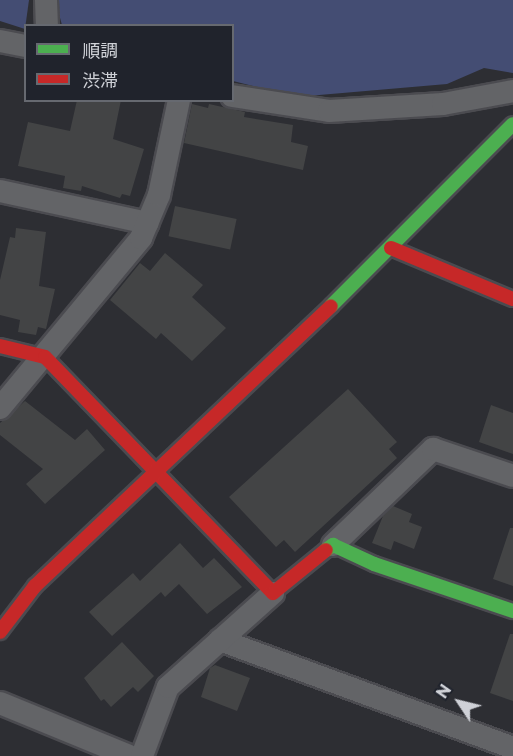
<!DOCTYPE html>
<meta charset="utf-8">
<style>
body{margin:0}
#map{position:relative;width:513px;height:756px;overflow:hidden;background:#2d2e33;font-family:Montserrat,"Noto Sans JP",sans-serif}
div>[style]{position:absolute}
.green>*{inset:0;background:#444d73}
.building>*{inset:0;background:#434445;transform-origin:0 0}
.roads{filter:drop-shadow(2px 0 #4b4b50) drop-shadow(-2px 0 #4b4b50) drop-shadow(0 2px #4b4b50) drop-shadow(0 -2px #4b4b50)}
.street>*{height:22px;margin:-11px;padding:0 11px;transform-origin:11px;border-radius:11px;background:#636467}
.fast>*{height:14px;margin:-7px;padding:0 7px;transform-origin:7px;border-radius:7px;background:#4caf50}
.jam>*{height:14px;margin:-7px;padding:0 7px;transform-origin:7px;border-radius:7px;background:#c62828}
span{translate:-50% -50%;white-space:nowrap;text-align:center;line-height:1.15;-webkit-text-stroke:6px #20232c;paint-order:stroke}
.legend{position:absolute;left:24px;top:24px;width:210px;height:78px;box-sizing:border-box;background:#20232c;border:2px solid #666970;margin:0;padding:8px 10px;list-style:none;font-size:18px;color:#cfd1d7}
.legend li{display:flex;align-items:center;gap:12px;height:30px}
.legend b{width:30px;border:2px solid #666970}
.north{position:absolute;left:429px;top:672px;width:60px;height:60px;-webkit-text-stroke:4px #20232c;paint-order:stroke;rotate:305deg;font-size:16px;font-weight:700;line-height:24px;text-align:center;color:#cfd1d7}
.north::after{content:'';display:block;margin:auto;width:21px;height:27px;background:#cfd1d7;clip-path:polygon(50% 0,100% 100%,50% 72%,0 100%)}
</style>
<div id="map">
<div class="green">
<i style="clip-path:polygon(0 0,29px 0,25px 29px,0 21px)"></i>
<i style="clip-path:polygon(55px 0,513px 0,513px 73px,484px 68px,447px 84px,296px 97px,233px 81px,232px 26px,62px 25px)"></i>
</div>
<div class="building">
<i style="clip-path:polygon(77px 100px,121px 100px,113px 139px,144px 149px,130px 196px,122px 194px,120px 198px,82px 186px,81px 191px,63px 188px,65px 176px,18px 166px,28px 122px,70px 131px)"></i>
<i style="clip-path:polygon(192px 104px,208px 108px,209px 104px,245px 112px,244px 117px,293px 125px,291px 142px,308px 146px,303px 170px,184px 143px)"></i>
<i style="left:175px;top:206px;width:63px;height:31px;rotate:12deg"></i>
<i style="clip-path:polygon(16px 228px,46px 232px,39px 286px,55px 289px,46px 329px,38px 327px,36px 335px,18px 332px,20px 320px,0 315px,0 280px,10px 237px,15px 238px)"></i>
<i style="clip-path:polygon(165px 253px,203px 285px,192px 297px,226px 328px,192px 361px,161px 333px,156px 339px,110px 300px,140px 263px,150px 271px)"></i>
<i style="clip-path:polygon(348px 389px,397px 442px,389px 449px,397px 458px,295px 552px,284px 540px,276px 547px,229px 497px)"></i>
<i style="clip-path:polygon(25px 401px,75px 440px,87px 429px,105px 450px,45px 504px,26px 484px,43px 469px,0 435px,0 423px)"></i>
<i style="clip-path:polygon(491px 405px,513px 413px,513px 454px,479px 442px)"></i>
<i style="clip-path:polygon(393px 506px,412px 514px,409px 522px,422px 527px,414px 549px,394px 541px,391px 550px,372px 543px,383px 516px)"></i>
<i style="clip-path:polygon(510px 528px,513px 528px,513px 586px,493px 579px)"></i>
<i style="clip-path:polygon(180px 543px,203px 568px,214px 558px,242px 587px,207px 614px,179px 584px,165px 597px,161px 592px,112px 636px,89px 612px,133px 573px,140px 581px)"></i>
<i style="clip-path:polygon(510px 634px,513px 634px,513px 701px,490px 693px)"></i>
<i style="clip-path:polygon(122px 642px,154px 676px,138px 692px,133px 687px,111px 707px,104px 699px,101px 701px,84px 678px)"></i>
<i style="clip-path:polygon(215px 665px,250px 678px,237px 711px,201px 697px,210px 668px)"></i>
</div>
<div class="roads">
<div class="street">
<i style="left:46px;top:0;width:26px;rotate:88deg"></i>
<i style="left:0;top:41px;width:26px;rotate:11deg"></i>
<i style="left:232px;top:96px;width:98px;rotate:8.8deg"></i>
<i style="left:329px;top:111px;width:114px;rotate:-3.5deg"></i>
<i style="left:443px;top:104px;width:71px;rotate:-10.5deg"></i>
<i style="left:0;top:191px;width:151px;rotate:12.2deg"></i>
<i style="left:0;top:408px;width:221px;rotate:-50.3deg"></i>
<i style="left:141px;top:238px;width:47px;rotate:-67.3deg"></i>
<i style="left:159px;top:195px;width:97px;rotate:-78.1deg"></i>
<i style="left:333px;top:545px;width:139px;rotate:-43.8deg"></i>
<i style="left:433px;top:449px;width:84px;rotate:18.6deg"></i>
<i style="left:220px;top:640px;width:312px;rotate:20.2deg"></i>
<i style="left:0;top:703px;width:139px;rotate:22.3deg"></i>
<i style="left:142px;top:756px;width:74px;rotate:-69.4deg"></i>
<i style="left:168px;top:687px;width:141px;rotate:-41.8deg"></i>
</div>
<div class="fast">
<i style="left:331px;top:306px;width:257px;rotate:-45deg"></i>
<i style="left:326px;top:550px;width:9px;rotate:-36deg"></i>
<i style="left:333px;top:545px;width:45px;rotate:24.9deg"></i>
<i style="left:374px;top:564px;width:147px;rotate:18.7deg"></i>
</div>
<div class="jam">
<i style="left:391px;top:248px;width:132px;rotate:22.7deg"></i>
<i style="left:0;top:346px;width:46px;rotate:13.7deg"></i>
<i style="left:45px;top:357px;width:328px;rotate:46deg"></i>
<i style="left:273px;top:593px;width:68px;rotate:-39.1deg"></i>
<i style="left:0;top:632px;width:58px;rotate:-52.7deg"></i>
<i style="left:35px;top:586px;width:407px;rotate:-43.4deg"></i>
</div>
</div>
<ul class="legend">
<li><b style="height:8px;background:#4caf50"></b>順調</li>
<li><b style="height:8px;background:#c62828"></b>渋滞</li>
</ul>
<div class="north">N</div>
</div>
